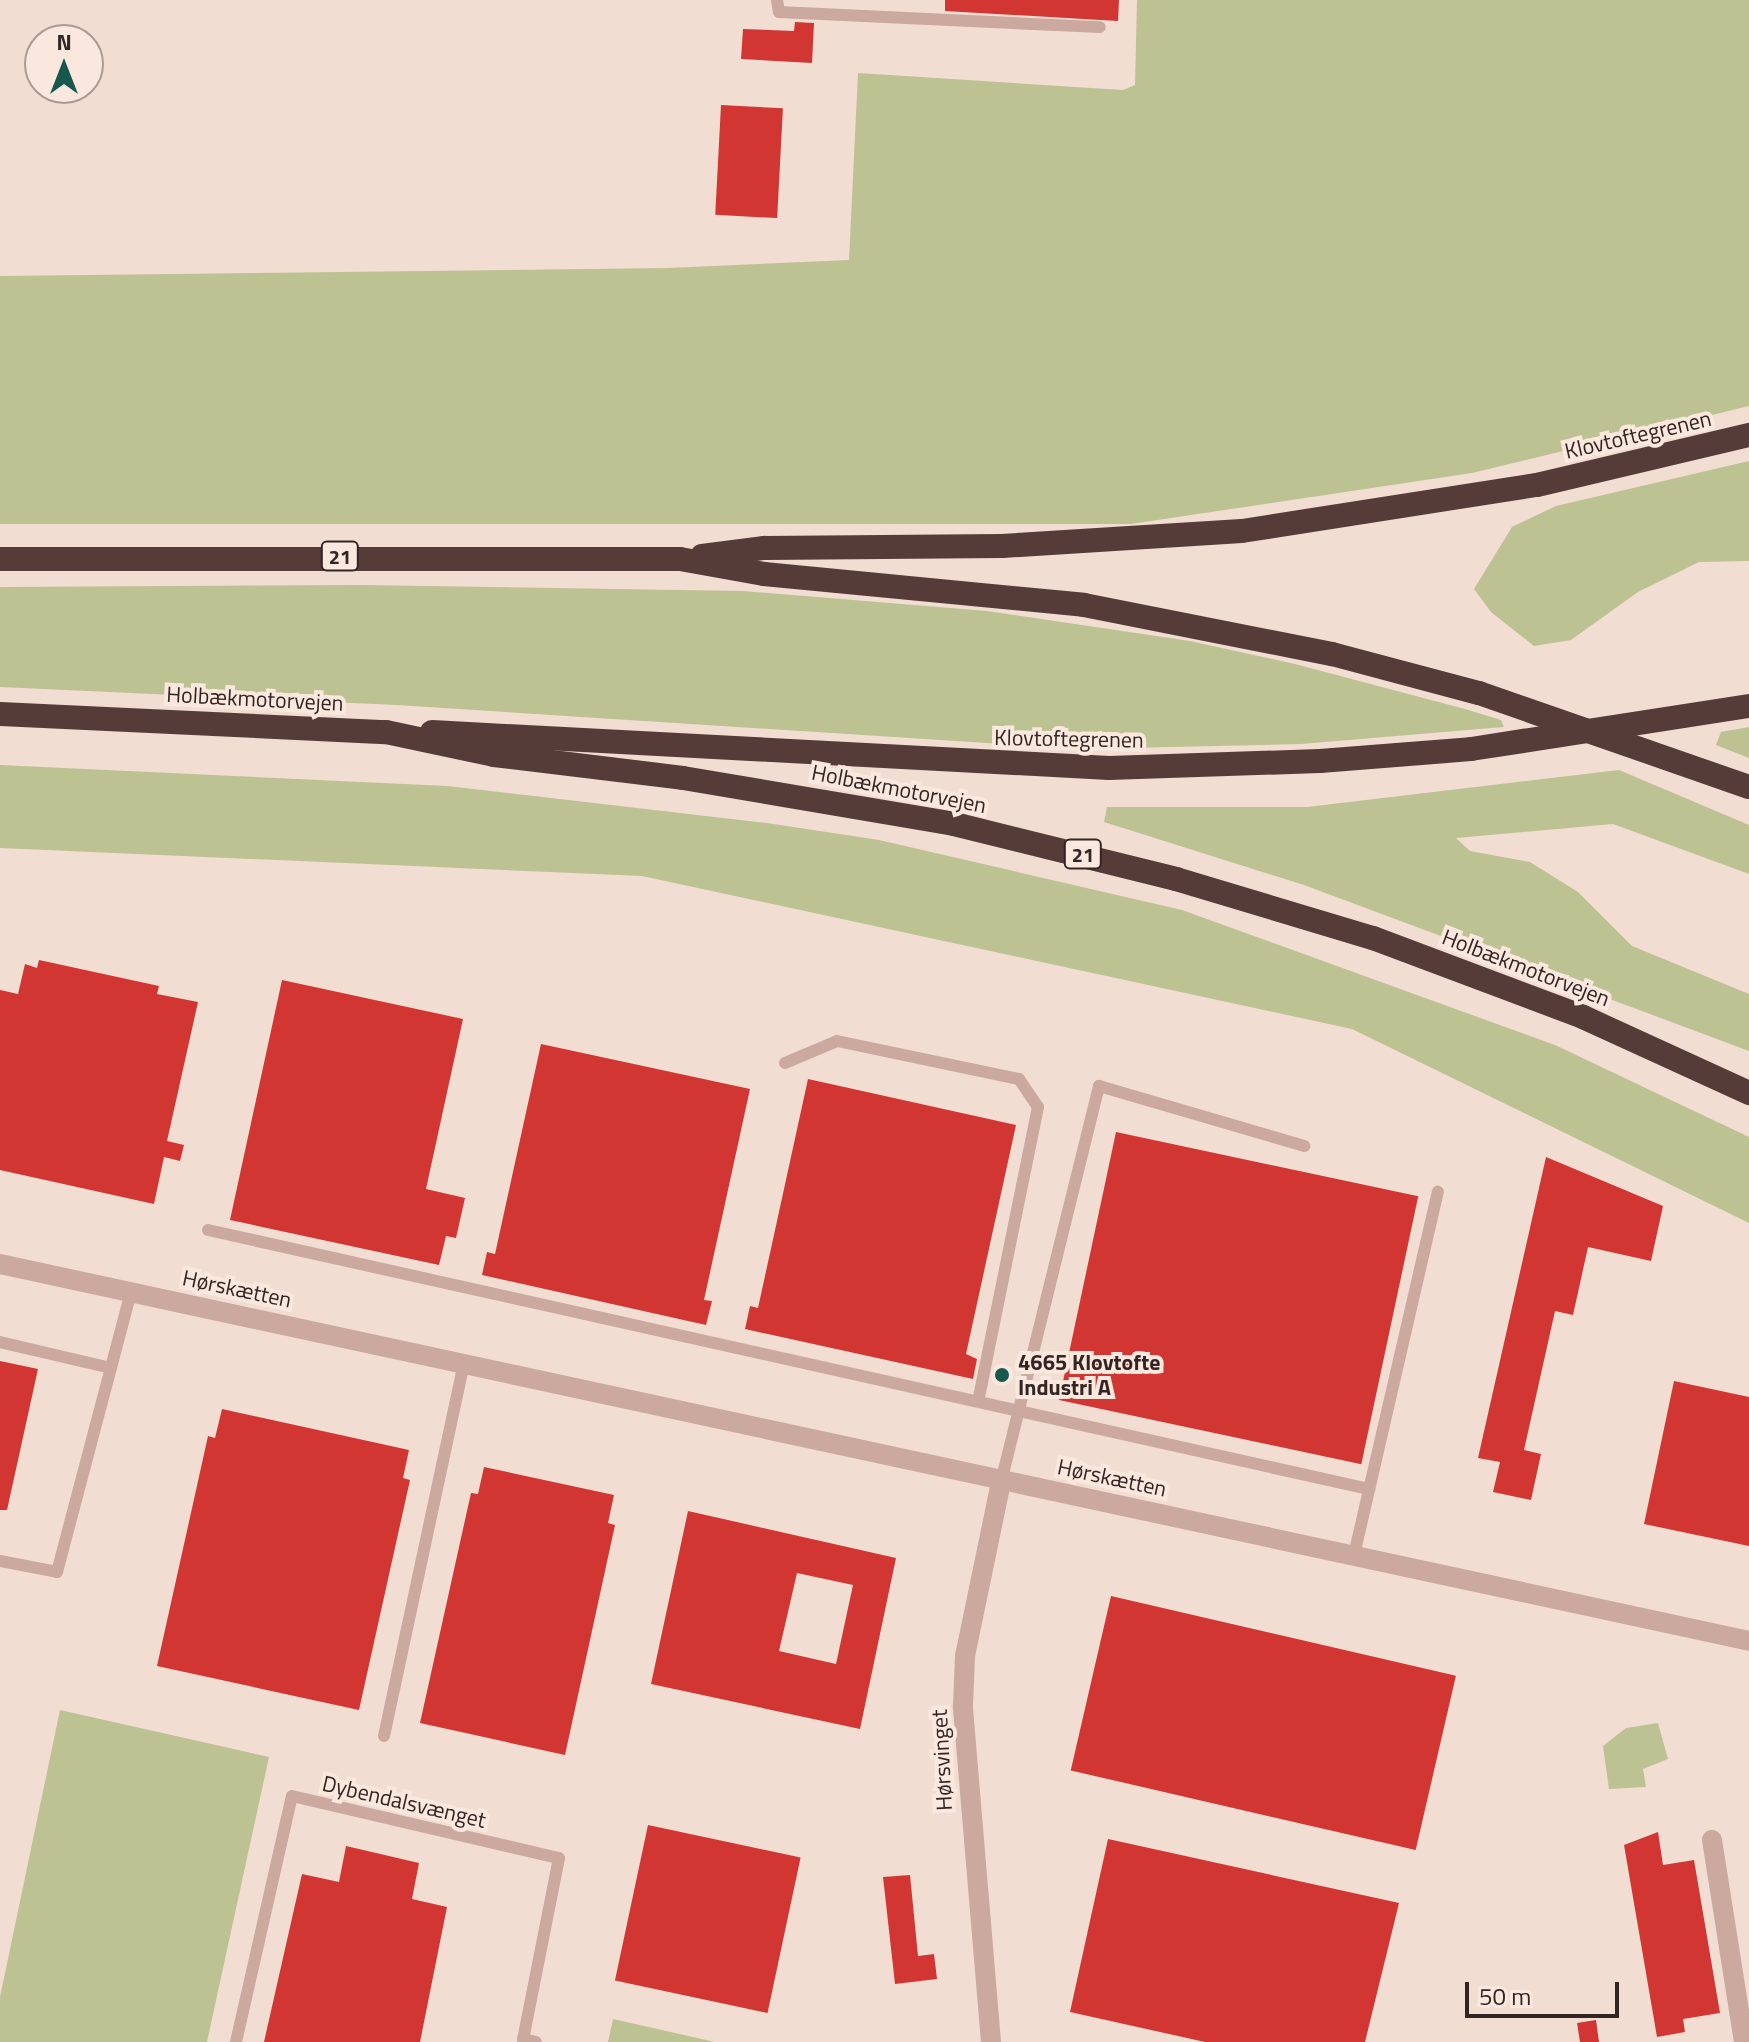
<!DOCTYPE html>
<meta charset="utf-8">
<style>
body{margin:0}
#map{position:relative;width:1749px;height:2042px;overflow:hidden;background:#f2ddd3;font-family:"Titillium Web",sans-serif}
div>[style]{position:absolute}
.green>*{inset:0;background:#bdc293}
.building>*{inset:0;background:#d13633;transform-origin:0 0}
.lane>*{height:12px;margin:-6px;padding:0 6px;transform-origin:6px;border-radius:6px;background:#cba99f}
.street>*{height:20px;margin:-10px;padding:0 10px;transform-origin:10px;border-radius:10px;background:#cba99f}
.highway>*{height:24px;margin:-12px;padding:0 12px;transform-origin:12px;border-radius:12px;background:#553c39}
.highway-bridge>*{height:24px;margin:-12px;padding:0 12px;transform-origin:12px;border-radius:12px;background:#553c39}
.dots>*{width:22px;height:22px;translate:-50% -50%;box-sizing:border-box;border:4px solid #fae8df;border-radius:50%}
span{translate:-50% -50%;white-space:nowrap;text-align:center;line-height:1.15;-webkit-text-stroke:8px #fae8df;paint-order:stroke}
.shield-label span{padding:2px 6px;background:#fae8df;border:2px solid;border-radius:6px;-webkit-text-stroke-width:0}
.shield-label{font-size:20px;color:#332523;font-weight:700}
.street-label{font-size:22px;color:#332523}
.poi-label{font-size:22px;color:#332523;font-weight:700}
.left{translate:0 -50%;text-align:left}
.north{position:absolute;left:24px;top:24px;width:80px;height:80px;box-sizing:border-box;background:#fae8df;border:2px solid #aa9a94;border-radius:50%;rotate:0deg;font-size:22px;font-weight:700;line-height:32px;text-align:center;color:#332523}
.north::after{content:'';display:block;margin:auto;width:28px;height:36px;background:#16584e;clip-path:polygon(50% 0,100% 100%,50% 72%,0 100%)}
.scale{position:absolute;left:1465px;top:1982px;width:154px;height:36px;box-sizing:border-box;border:4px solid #332523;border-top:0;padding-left:10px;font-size:24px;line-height:28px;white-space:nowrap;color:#332523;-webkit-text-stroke:6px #fae8df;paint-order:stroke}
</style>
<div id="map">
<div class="green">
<i style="clip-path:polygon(1137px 0,1749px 0,1749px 406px,1472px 473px,1131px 524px,0 524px,0 276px,668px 268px,849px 260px,858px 73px,1123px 90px,1135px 85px)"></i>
<i style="clip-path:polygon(1749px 461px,1749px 561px,1699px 562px,1638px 592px,1571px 640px,1534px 646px,1491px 612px,1474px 589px,1512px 527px,1556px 506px)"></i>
<i style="clip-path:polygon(362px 585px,743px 591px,987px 611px,1190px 641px,1295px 664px,1465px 709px,1501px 720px,1504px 727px,1301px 744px,1080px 749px,396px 705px,0 687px,0 587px)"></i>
<i style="clip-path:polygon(1749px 727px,1749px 758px,1716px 745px,1721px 732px)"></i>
<i style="clip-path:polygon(0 765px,447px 786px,767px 823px,879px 840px,1182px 910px,1555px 1045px,1749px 1137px,1749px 1223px,1352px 1029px,642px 876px,0 848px)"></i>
<i style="clip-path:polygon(1619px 770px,1749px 825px,1749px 874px,1613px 824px,1456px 838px,1470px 851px,1530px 862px,1578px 892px,1632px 946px,1749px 994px,1749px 1051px,1304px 885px,1104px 822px,1107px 807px,1307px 807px)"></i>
<i style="clip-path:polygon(60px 1710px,269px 1757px,207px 2042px,0 2042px,0 1997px)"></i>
<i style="clip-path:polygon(1658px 1723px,1668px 1759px,1643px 1769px,1646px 1787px,1609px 1789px,1603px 1746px,1626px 1728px)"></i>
<i style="clip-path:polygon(613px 2019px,715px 2042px,608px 2042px)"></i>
</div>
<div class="building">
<i style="clip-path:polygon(945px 0,1119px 0,1118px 21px,945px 11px)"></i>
<i style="clip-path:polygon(795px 22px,814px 23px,812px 63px,741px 59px,743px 29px,794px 31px)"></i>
<i style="left:721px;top:105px;width:62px;height:110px;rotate:3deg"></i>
<i style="clip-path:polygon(39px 960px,159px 986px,157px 994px,198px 1002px,167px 1141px,184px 1145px,180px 1161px,164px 1157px,154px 1204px,0 1170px,0 990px,18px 994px,25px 964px,37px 968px)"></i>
<i style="clip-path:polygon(282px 980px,463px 1019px,426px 1189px,465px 1198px,456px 1238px,446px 1236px,439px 1265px,230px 1220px)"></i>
<i style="clip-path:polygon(541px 1044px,750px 1089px,704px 1300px,712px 1301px,706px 1325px,482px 1275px,487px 1252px,495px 1254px)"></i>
<i style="clip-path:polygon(808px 1079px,1016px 1125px,966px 1354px,977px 1359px,973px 1379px,745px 1329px,750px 1306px,758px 1308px)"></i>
<i style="left:1116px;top:1132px;width:309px;height:274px;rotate:12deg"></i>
<i style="clip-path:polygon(1546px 1157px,1663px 1206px,1651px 1261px,1588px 1247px,1573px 1315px,1555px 1311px,1524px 1450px,1541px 1454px,1531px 1500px,1493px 1492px,1500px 1462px,1478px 1458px)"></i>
<i style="clip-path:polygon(0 1361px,38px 1369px,7px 1510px,0 1510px)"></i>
<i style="clip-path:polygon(1674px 1381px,1749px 1397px,1749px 1546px,1644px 1524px)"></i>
<i style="clip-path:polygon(222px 1409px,409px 1450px,403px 1478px,410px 1480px,359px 1710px,157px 1666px,208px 1436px,215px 1438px)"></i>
<i style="clip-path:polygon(484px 1467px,614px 1495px,608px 1523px,615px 1525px,565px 1755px,420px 1723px,471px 1493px,478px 1494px)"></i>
<i style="clip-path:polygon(evenodd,688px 1511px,896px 1558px,860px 1729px,651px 1684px,688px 1511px,797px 1573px,853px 1585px,836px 1664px,779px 1651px,797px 1573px)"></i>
<i style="left:1111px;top:1596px;width:354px;height:179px;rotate:13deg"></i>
<i style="left:648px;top:1825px;width:156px;height:159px;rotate:12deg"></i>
<i style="clip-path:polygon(1658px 1832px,1663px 1865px,1694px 1860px,1720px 2013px,1683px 2019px,1685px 2032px,1657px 2037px,1624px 1845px)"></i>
<i style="clip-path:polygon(1108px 1839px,1399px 1903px,1365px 2042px,1205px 2042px,1070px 2012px)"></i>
<i style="clip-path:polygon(346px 1846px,419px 1863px,412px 1899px,447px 1907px,420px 2042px,264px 2042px,302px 1874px,339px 1882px)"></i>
<i style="clip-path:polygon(910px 1875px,918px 1956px,934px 1954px,937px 1979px,895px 1984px,883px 1877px)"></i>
<i style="clip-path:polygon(1596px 2020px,1599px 2042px,1580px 2042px,1577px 2023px)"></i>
</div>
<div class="lane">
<i style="left:777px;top:0;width:12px;rotate:81deg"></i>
<i style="left:779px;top:12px;width:321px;rotate:2.7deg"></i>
<i style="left:785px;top:1063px;width:56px;rotate:-22.9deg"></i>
<i style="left:837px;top:1041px;width:186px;rotate:11.8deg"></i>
<i style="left:1019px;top:1079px;width:34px;rotate:56deg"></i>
<i style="left:1038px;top:1107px;width:300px;rotate:101.5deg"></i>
<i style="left:208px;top:1230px;width:1190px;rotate:12.58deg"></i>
<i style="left:0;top:1342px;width:114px;rotate:13.2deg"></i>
<i style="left:1002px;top:1478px;width:404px;rotate:-76.1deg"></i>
<i style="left:1099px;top:1086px;width:214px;rotate:16.3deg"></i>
<i style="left:1354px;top:1555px;width:373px;rotate:-77deg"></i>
<i style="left:0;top:1561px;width:58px;rotate:10.9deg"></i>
<i style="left:57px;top:1572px;width:291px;rotate:-75.2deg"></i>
<i style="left:384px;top:1736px;width:381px;rotate:-77.9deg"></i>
<i style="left:236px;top:2042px;width:252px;rotate:-77.2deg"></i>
<i style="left:292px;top:1796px;width:274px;rotate:13.1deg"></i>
<i style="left:559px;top:1858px;width:185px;rotate:101.2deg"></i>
<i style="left:523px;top:2039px;width:13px;rotate:13deg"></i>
</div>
<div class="street">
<i style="left:0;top:1264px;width:1789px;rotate:12.16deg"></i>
<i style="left:1712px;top:1840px;width:205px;rotate:81deg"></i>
<i style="left:991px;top:2042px;width:337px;rotate:-94.8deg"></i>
<i style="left:963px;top:1706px;width:50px;rotate:-87.7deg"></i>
<i style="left:965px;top:1656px;width:182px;rotate:-78.3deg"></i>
</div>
<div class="highway">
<i style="left:702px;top:556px;width:63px;rotate:-7.4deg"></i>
<i style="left:764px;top:548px;width:238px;rotate:-0.5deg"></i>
<i style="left:1002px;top:546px;width:240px;rotate:-3.6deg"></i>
<i style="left:1242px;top:531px;width:299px;rotate:-8.9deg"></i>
<i style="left:1537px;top:485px;width:218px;rotate:-13.3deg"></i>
<i style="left:0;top:559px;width:680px"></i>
<i style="left:680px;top:559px;width:85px;rotate:10.1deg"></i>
<i style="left:764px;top:574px;width:321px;rotate:5.5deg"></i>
<i style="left:1084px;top:605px;width:253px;rotate:11.2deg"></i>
<i style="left:1332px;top:654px;width:152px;rotate:14.9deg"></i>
<i style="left:0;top:714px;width:386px;rotate:2.7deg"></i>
<i style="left:386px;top:732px;width:110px;rotate:12deg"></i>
<i style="left:494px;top:755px;width:190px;rotate:6.9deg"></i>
<i style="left:683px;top:778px;width:275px;rotate:9.6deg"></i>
<i style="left:954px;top:824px;width:229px;rotate:13.9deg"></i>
<i style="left:1176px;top:879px;width:206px;rotate:16.7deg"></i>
<i style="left:1373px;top:938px;width:224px;rotate:20.6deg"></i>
<i style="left:1583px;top:1017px;width:183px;rotate:24.6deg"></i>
<i style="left:432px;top:732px;width:678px;rotate:3.04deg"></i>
<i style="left:1109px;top:768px;width:211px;rotate:-1.9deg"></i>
<i style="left:1320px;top:761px;width:151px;rotate:-4.5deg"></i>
<i style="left:1471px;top:749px;width:281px;rotate:-8.8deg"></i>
</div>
<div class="highway-bridge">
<i style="left:1479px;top:693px;width:286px;rotate:19.2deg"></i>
</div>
<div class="dots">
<i style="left:1002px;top:1375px;background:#16584e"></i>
</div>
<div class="shield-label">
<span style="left:340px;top:556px">21</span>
<span style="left:1083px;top:854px">21</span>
</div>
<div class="street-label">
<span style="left:1638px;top:435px;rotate:-13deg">Klovtoftegrenen</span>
<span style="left:255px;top:699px;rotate:3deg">Holbækmotorvejen</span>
<span style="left:1069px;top:739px;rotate:1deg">Klovtoftegrenen</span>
<span style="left:899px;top:789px;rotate:11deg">Holbækmotorvejen</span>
<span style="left:1526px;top:968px;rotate:21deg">Holbækmotorvejen</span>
<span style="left:237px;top:1289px;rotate:12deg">Hørskætten</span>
<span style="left:1112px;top:1478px;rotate:12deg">Hørskætten</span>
<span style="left:942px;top:1760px;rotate:-93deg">Hørsvinget</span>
<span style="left:404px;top:1802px;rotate:13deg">Dybendalsvænget</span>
</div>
<div class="poi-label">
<span class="left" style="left:1018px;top:1375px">4665 Klovtofte<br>Industri A</span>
</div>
<div class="north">N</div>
<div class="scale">50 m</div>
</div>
